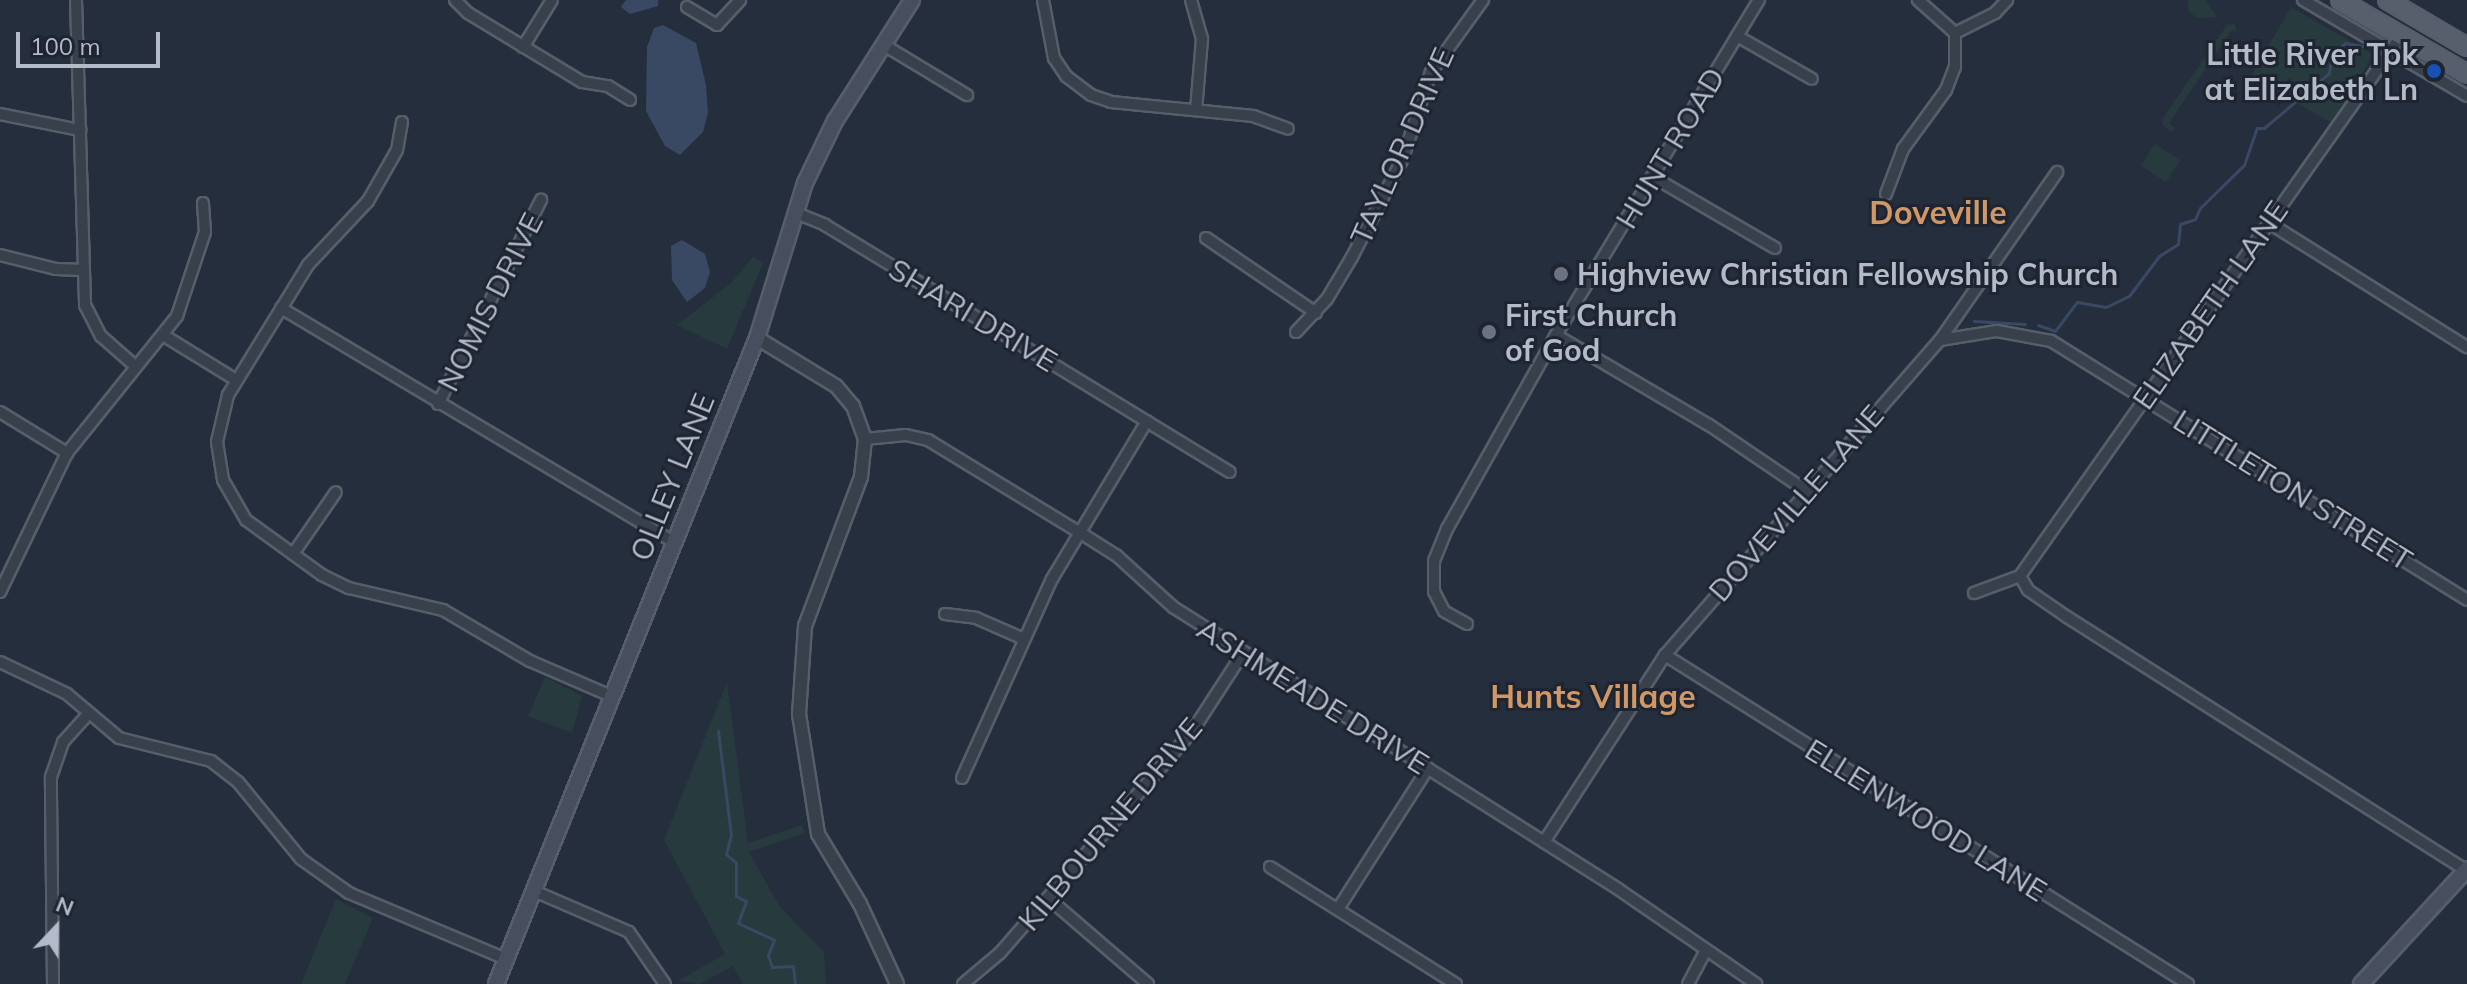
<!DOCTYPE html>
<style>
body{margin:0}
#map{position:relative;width:2467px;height:984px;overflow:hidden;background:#252e3c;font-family:Mulish,sans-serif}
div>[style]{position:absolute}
.green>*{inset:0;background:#273a3d;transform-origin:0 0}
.water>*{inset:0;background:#394963}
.stream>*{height:3px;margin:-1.5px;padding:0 1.5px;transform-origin:1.5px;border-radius:1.5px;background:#394963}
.roads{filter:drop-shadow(2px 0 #565e6a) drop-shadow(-2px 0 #565e6a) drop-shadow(0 2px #565e6a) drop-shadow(0 -2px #565e6a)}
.minor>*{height:10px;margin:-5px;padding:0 5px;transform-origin:5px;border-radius:5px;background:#38404c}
.tertiary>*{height:12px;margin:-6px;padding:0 6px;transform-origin:6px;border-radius:6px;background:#38404c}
.secondary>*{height:14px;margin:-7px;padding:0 7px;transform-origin:7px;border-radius:7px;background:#474f5f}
.primary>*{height:16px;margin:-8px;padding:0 8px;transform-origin:8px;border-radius:8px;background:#575f6c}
.dots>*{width:22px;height:22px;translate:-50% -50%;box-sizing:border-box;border:4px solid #1e2531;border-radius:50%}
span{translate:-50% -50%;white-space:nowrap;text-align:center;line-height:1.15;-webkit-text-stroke:6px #1e2531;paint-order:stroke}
.poi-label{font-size:30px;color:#b4bbc8;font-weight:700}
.right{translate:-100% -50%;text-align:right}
.left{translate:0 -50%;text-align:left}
.street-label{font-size:30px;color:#b4bbc8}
.neighbourhood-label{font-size:32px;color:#d09767;font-weight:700}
.north{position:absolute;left:16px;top:888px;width:80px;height:80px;-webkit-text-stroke:6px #1e2531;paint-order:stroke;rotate:22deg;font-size:22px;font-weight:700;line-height:32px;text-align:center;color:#b4bbc8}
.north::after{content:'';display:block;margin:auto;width:28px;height:36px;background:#b4bbc8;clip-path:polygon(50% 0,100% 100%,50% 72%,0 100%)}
.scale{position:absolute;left:16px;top:32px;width:144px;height:36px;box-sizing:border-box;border:4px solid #b4bbc8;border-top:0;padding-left:10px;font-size:24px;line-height:28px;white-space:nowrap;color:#b4bbc8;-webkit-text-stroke:6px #1e2531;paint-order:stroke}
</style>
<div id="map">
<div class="green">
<i style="clip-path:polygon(2188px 0,2205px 0,2217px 17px,2197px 18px,2188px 11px)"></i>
<i style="left:2291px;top:7px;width:95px;height:80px;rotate:30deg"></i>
<i style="clip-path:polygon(2235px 24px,2236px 32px,2232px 30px,2169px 123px,2175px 128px,2172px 132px,2163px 126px,2163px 118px,2227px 25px)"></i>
<i style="left:2155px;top:144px;width:30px;height:26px;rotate:33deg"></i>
<i style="clip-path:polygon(753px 257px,763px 263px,727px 349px,677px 325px,731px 283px)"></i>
<i style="clip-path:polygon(545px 677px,582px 696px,572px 733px,528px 716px)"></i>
<i style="clip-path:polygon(727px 682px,748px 843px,802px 825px,805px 833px,749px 852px,780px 907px,824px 952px,826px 984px,743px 984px,733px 966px,700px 984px,677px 981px,725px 954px,664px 840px)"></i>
<i style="clip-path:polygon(336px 899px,373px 918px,345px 984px,301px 984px)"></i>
</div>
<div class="water">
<i style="clip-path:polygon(626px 0,658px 0,658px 6px,630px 14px,621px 7px)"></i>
<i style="clip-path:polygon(663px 25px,696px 43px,706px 85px,708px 113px,703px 132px,680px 155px,665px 146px,646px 111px,647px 47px,654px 28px)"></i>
<i style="clip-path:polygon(682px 240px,705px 254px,710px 272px,705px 288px,687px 302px,672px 280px,671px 246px)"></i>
</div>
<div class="stream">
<i style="left:1974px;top:321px;width:51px;rotate:3.4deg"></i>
<i style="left:2038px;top:325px;width:18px;rotate:19deg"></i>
<i style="left:2055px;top:331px;width:36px;rotate:-53deg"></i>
<i style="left:2077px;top:302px;width:29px;rotate:10deg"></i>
<i style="left:2106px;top:307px;width:25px;rotate:-26deg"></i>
<i style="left:2129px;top:296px;width:50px;rotate:-53.1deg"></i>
<i style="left:2159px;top:256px;width:22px;rotate:-32deg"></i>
<i style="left:2178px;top:244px;width:20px;rotate:-84deg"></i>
<i style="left:2180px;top:224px;width:16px;rotate:-18deg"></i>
<i style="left:2195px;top:219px;width:12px;rotate:-66deg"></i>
<i style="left:2200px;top:208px;width:62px;rotate:-44.3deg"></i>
<i style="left:2244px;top:165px;width:39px;rotate:-71deg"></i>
<i style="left:2257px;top:128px;width:7px"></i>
<i style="left:2264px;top:128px;width:85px;rotate:-40.2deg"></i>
<i style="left:2329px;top:73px;width:19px;rotate:-81deg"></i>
<i style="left:2332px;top:54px;width:17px;rotate:-40deg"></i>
<i style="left:2345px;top:43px;width:22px;rotate:10deg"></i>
<i style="left:718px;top:731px;width:105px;rotate:82.9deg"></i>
<i style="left:731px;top:835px;width:20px;rotate:105deg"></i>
<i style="left:726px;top:854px;width:13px;rotate:42deg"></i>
<i style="left:736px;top:863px;width:33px;rotate:90deg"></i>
<i style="left:736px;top:896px;width:11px;rotate:27deg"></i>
<i style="left:746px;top:901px;width:23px;rotate:110deg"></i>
<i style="left:738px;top:923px;width:40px;rotate:25deg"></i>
<i style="left:774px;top:940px;width:16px;rotate:112deg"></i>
<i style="left:768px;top:955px;width:13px;rotate:72deg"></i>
<i style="left:772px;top:967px;width:21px;rotate:-3deg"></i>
<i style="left:793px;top:966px;width:18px;rotate:84deg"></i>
</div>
<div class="roads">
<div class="minor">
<i style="left:76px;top:0;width:305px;rotate:88.3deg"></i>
<i style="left:85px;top:305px;width:35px;rotate:63deg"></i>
<i style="left:101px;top:336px;width:45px;rotate:41.4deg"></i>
<i style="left:455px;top:0;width:18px;rotate:45deg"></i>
<i style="left:468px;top:13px;width:133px;rotate:31.2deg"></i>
<i style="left:582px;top:82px;width:26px;rotate:9deg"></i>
<i style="left:608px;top:86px;width:26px;rotate:32deg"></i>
<i style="left:1043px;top:0;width:59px;rotate:79.3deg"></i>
<i style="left:1054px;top:58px;width:22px;rotate:56deg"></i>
<i style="left:1066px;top:76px;width:31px;rotate:37deg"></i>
<i style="left:1091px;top:95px;width:21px;rotate:19deg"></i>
<i style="left:1111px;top:102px;width:143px;rotate:5.6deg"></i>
<i style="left:1253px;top:116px;width:37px;rotate:20deg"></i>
<i style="left:1191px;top:0;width:41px;rotate:74.2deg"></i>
<i style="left:1202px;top:39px;width:71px;rotate:94.8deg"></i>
<i style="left:2303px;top:0;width:190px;rotate:30.3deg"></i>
<i style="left:687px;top:7px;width:35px;rotate:31deg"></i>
<i style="left:717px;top:25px;width:34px;rotate:-47deg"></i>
<i style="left:1955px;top:33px;width:45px;rotate:-26.6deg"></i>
<i style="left:1995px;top:13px;width:18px;rotate:-47deg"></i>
<i style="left:1737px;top:36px;width:86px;rotate:29.8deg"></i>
<i style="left:2401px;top:36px;width:661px;rotate:125.21deg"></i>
<i style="left:2020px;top:576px;width:16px;rotate:60deg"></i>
<i style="left:2028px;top:590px;width:47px;rotate:34.7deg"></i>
<i style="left:2067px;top:617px;width:474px;rotate:32.4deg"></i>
<i style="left:884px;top:45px;width:97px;rotate:31.1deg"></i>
<i style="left:523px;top:47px;width:55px;rotate:-58.3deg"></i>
<i style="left:0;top:114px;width:82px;rotate:11.3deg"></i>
<i style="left:402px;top:122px;width:28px;rotate:100deg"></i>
<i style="left:397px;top:150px;width:59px;rotate:119.6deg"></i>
<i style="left:368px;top:201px;width:88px;rotate:133.2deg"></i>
<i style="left:308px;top:265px;width:153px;rotate:121.6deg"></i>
<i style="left:228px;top:395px;width:48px;rotate:103.2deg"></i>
<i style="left:217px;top:442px;width:38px;rotate:81deg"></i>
<i style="left:223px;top:480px;width:46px;rotate:60.1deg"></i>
<i style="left:246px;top:520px;width:94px;rotate:35.9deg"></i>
<i style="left:322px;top:575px;width:30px;rotate:26deg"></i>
<i style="left:349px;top:588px;width:97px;rotate:13.2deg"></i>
<i style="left:443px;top:610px;width:101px;rotate:30.4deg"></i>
<i style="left:530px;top:661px;width:88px;rotate:23.4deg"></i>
<i style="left:1653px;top:177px;width:141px;rotate:30.2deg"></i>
<i style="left:1886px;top:194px;width:48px;rotate:-69.3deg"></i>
<i style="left:1903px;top:149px;width:73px;rotate:-53.9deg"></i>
<i style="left:1946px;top:90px;width:25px;rotate:-69deg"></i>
<i style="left:1955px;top:67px;width:34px;rotate:-90deg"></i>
<i style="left:1955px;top:33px;width:50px;rotate:-138.3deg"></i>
<i style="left:796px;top:213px;width:31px;rotate:22deg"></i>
<i style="left:825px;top:225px;width:474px;rotate:31.4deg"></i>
<i style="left:2269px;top:223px;width:234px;rotate:32.1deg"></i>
<i style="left:1206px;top:238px;width:133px;rotate:34.3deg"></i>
<i style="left:0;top:255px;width:58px;rotate:14deg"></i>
<i style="left:56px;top:269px;width:27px;rotate:2deg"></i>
<i style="left:281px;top:308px;width:457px;rotate:30.8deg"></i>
<i style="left:1296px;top:332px;width:45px;rotate:-46.8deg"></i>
<i style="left:1327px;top:299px;width:49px;rotate:-59.2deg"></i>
<i style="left:1352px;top:257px;width:111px;rotate:-62.7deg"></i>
<i style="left:1403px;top:158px;width:90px;rotate:-72deg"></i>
<i style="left:1431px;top:72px;width:89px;rotate:-54.2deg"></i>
<i style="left:163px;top:335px;width:86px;rotate:31.7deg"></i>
<i style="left:1556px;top:335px;width:178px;rotate:30.5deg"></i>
<i style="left:1709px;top:425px;width:116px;rotate:34.1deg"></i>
<i style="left:1940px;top:340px;width:58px;rotate:-9deg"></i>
<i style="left:1997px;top:331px;width:55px;rotate:10.5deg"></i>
<i style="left:2051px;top:341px;width:490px;rotate:31.9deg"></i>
<i style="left:438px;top:404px;width:229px;rotate:-63.2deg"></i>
<i style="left:0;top:412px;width:79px;rotate:31.5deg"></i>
<i style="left:865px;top:439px;width:41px;rotate:-5.6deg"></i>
<i style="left:906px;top:435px;width:23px;rotate:13deg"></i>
<i style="left:928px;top:440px;width:177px;rotate:31.4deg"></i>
<i style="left:1079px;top:532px;width:45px;rotate:32.3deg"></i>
<i style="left:1117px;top:556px;width:76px;rotate:42.3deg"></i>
<i style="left:1173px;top:607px;width:527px;rotate:32.36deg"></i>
<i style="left:1618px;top:889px;width:168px;rotate:34.5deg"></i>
<i style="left:293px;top:554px;width:75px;rotate:-55.3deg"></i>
<i style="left:0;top:592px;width:154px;rotate:-64.3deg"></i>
<i style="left:67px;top:453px;width:176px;rotate:-51.2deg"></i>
<i style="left:177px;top:316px;width:89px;rotate:-71.6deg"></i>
<i style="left:205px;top:232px;width:29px;rotate:-94deg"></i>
<i style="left:1974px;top:593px;width:49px;rotate:-20.3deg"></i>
<i style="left:945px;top:614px;width:31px;rotate:7deg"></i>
<i style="left:976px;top:618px;width:52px;rotate:23.6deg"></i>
<i style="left:1467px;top:624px;width:26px;rotate:-151deg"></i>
<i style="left:1444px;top:611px;width:22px;rotate:-117deg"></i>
<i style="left:1434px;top:591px;width:30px;rotate:-90deg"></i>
<i style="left:1434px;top:561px;width:35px;rotate:-68deg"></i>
<i style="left:1447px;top:529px;width:223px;rotate:-60.7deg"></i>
<i style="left:1556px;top:335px;width:392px;rotate:-58.8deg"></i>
<i style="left:1665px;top:655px;width:618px;rotate:32.17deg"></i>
<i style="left:0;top:662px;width:74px;rotate:25.5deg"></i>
<i style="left:67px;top:694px;width:68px;rotate:40.2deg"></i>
<i style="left:119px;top:738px;width:95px;rotate:14deg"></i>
<i style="left:211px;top:761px;width:34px;rotate:38deg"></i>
<i style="left:238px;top:782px;width:99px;rotate:50.7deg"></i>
<i style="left:301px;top:859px;width:59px;rotate:35.3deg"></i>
<i style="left:349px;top:893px;width:170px;rotate:22.8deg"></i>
<i style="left:962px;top:778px;width:218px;rotate:-65.7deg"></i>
<i style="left:1052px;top:579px;width:184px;rotate:-59deg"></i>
<i style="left:1544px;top:842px;width:223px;rotate:-57.1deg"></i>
<i style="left:1665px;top:655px;width:418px;rotate:-48.9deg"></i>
<i style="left:1940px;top:340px;width:205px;rotate:-55.1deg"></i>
<i style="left:1270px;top:867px;width:220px;rotate:32.2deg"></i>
<i style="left:534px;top:891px;width:103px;rotate:23.3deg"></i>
<i style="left:629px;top:932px;width:63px;rotate:55.3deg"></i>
<i style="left:1048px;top:898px;width:132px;rotate:40.7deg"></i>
<i style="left:1338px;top:909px;width:167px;rotate:-57.4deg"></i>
<i style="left:53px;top:984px;width:207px;rotate:-90.6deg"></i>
<i style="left:51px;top:777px;width:37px;rotate:-71deg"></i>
<i style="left:63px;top:742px;width:38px;rotate:-48deg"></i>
<i style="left:963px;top:984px;width:48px;rotate:-40deg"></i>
<i style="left:1000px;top:953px;width:295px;rotate:-49.1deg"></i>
<i style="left:1193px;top:730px;width:92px;rotate:-57deg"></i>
<i style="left:1688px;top:984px;width:38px;rotate:-62deg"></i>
</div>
<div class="tertiary">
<i style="left:757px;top:338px;width:92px;rotate:31.3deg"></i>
<i style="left:836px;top:386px;width:26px;rotate:50deg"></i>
<i style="left:853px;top:406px;width:35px;rotate:70deg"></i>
<i style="left:865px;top:439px;width:38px;rotate:96deg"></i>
<i style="left:861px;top:477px;width:159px;rotate:110.6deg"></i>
<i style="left:805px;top:626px;width:88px;rotate:93.9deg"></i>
<i style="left:799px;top:714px;width:121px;rotate:81deg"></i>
<i style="left:818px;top:834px;width:82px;rotate:59deg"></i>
<i style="left:860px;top:904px;width:88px;rotate:65.2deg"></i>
</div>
<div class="secondary">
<i style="left:496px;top:984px;width:697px;rotate:-68deg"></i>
<i style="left:757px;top:338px;width:162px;rotate:-72.8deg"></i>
<i style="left:805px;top:183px;width:69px;rotate:-64.2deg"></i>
<i style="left:835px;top:121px;width:143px;rotate:-57.5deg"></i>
<i style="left:2361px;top:984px;width:156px;rotate:-47.3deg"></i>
</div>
<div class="primary">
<i style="left:2340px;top:0;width:147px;rotate:30.2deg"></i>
<i style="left:2387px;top:0;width:93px;rotate:30.4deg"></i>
</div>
</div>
<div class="dots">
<i style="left:2434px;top:71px;background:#1a4fb4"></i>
<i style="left:1561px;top:274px;background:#6b7280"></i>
<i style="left:1489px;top:332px;background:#6b7280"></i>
</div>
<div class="poi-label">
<span class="right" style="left:2418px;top:71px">Little River Tpk<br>at Elizabeth Ln</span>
<span class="left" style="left:1577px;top:274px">Highview Christian Fellowship Church</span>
<span class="left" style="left:1505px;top:332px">First Church<br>of God</span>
</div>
<div class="street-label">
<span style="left:1402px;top:146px;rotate:-66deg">TAYLOR DRIVE</span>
<span style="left:1670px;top:148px;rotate:-59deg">HUNT ROAD</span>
<span style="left:490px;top:302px;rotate:-63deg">NOMIS DRIVE</span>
<span style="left:2210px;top:305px;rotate:-55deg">ELIZABETH LANE</span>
<span style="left:973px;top:315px;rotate:31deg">SHARI DRIVE</span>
<span style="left:672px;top:477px;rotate:-68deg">OLLEY LANE</span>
<span style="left:2293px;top:490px;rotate:32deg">LITTLETON STREET</span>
<span style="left:1796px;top:503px;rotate:-49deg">DOVEVILLE LANE</span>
<span style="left:1313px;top:696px;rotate:32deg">ASHMEADE DRIVE</span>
<span style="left:1926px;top:820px;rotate:32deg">ELLENWOOD LANE</span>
<span style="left:1110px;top:824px;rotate:-50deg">KILBOURNE DRIVE</span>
</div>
<div class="neighbourhood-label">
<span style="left:1938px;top:212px">Doveville</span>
<span style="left:1593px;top:696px">Hunts Village</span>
</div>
<div class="north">N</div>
<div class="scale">100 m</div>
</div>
